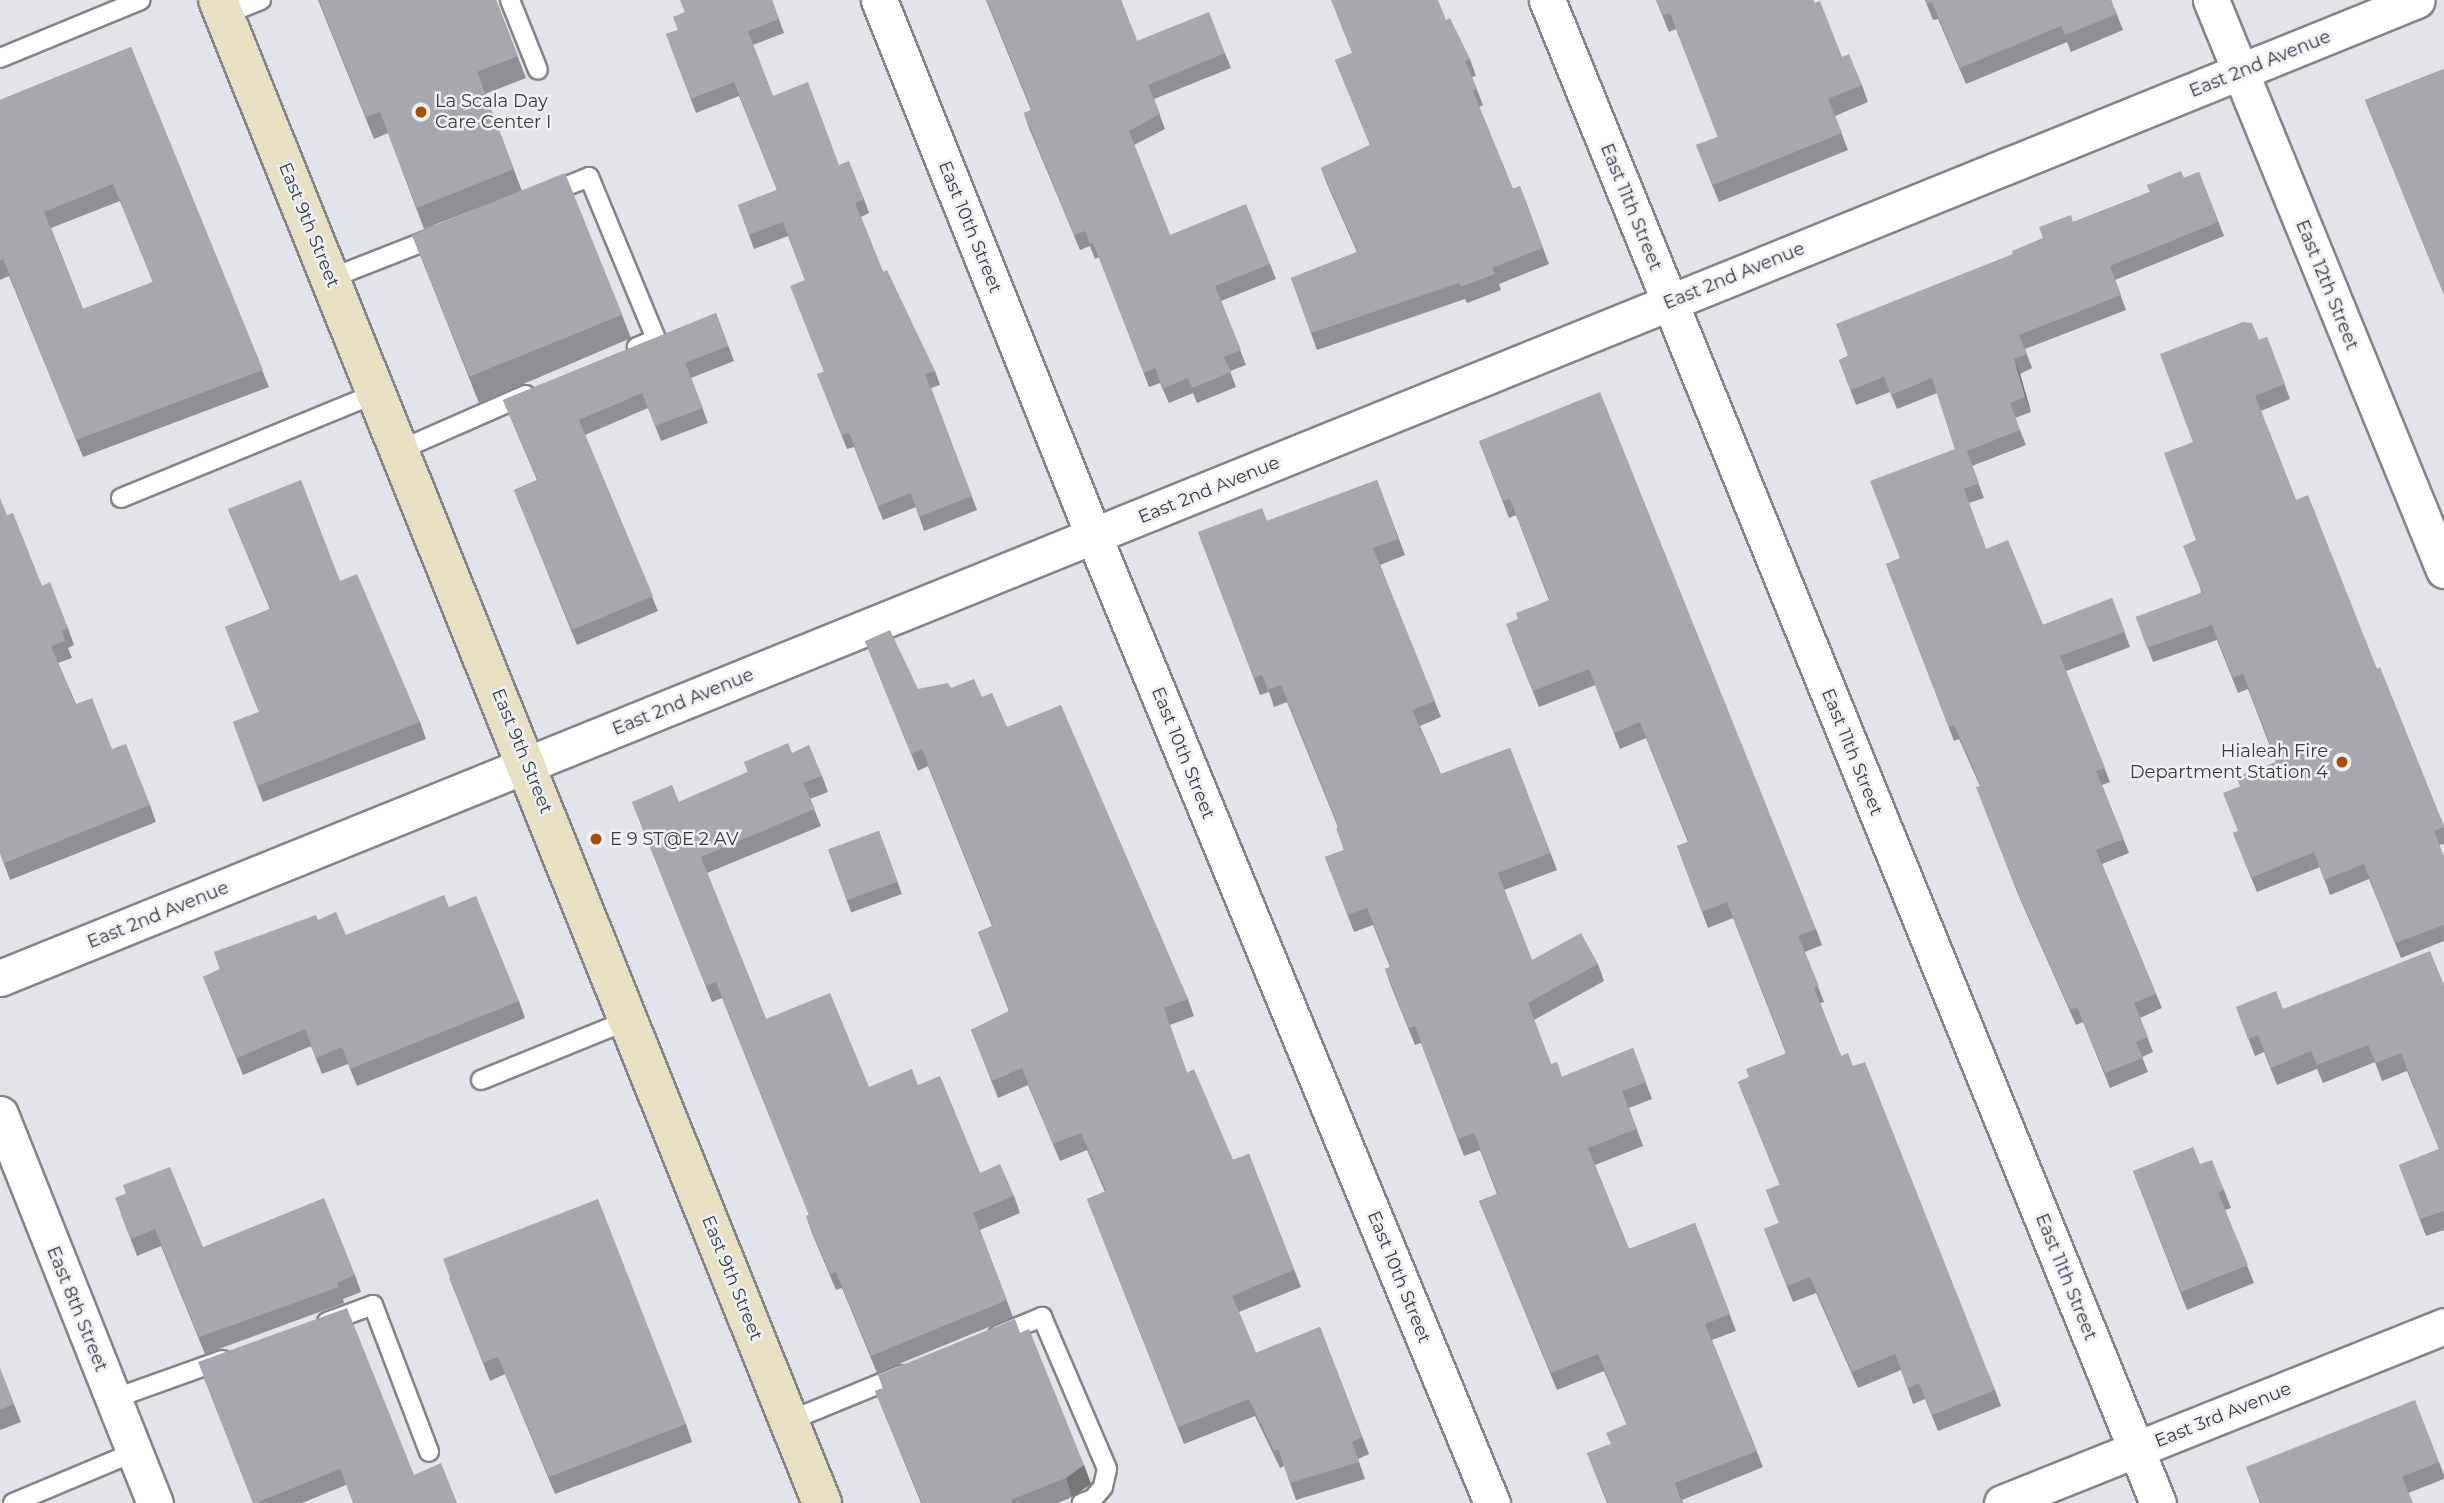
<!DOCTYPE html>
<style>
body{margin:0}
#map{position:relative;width:2444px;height:1503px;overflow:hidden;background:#e1e4e8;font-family:Montserrat,sans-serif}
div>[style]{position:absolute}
.roads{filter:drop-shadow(2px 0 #838589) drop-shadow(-2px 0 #838589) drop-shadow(0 2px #838589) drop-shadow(0 -2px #838589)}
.service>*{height:18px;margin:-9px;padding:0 9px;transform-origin:9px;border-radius:9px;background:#fff}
.minor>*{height:35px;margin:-17.5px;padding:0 17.5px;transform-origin:17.5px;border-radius:17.5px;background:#fff}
.secondary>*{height:38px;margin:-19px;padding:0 19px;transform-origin:19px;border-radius:19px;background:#e8e0c3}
.wall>*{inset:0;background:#8e9094;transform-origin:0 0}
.shaded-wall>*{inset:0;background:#747678}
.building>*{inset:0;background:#a5a8ac;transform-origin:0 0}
.dots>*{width:19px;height:19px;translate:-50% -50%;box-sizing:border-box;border:4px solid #eef1f5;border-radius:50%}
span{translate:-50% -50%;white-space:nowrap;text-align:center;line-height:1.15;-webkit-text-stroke:5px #eef1f5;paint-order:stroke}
.street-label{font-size:18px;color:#3a3b3c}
.poi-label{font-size:18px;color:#3a3b3c}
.left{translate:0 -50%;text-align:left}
.right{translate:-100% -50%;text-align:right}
</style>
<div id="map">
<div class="roads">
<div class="service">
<i style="left:510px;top:0;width:75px;rotate:68.2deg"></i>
<i style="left:224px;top:15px;width:40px;rotate:-22deg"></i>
<i style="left:0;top:58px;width:152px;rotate:-22.4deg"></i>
<i style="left:549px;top:193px;width:43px;rotate:-21.8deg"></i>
<i style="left:589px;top:177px;width:175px;rotate:67.5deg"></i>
<i style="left:656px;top:339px;width:21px;rotate:157deg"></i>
<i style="left:331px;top:278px;width:115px;rotate:-21.4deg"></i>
<i style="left:400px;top:450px;width:137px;rotate:-23.7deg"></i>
<i style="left:121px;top:498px;width:277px;rotate:-22.3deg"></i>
<i style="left:481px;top:1080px;width:160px;rotate:-22.1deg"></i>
<i style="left:327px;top:1322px;width:49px;rotate:-20.3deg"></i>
<i style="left:373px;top:1305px;width:157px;rotate:69.1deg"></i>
<i style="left:998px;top:1335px;width:48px;rotate:-22.2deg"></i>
<i style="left:1042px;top:1317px;width:165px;rotate:66.8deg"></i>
<i style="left:1107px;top:1469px;width:18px;rotate:103deg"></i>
<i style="left:1103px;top:1487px;width:16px;rotate:130deg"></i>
<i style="left:1093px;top:1499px;width:12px;rotate:160deg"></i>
<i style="left:113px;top:1399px;width:116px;rotate:-19.7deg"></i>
<i style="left:789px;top:1421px;width:121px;rotate:-22.3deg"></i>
<i style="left:13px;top:1503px;width:132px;rotate:-22.7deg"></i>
</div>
<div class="minor">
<i style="left:879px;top:0;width:578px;rotate:68.18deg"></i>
<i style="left:1094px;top:537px;width:1045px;rotate:67.61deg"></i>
<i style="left:1547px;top:0;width:1622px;rotate:67.88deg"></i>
<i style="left:2211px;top:0;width:616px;rotate:67.77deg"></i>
<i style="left:0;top:978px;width:2607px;rotate:-22.03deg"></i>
<i style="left:0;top:1114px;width:419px;rotate:68.3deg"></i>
<i style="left:2002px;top:1503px;width:476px;rotate:-21.8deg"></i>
</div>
<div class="secondary">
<i style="left:218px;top:0;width:1620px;rotate:68.11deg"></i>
</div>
</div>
<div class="wall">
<i style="clip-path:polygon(318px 0,496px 0,526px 78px,485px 94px,522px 191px,622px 315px,631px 338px,479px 403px,412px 235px,488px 204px,424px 229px,388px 133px,374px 139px)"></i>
<i style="clip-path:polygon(772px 0,784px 33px,753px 45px,773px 96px,839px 165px,864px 199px,869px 213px,861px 217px,883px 272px,935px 371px,940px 385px,931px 388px,977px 510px,924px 531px,916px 507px,883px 520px,854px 447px,847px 449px,817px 374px,824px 372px,805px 280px,788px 236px,754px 249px,738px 205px,777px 190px,739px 96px,696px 113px,666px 34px,678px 30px,684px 12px)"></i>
<i style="clip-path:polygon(986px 0,1121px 0,1137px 41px,1225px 53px,1231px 68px,1154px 99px,1165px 129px,1134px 145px,1170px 235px,1270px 264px,1276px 279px,1221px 301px,1246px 365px,1230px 371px,1236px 387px,1197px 403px,1193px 393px,1169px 403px,1160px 383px,1149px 387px,1099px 257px,1095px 259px,1090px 246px,1080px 250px,1029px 128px,1024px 113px,1031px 110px)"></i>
<i style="clip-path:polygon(1656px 0,1813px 0,1842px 57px,1862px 85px,1868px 102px,1835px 116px,1848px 150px,1719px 202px,1696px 145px,1718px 137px,1676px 29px,1669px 32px)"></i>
<i style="clip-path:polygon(1925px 0,2111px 0,2123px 30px,2071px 52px,2067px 42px,1966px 84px,1938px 19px,1933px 20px)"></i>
<i style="clip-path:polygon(1446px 20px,1470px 59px,1476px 76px,1472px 77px,1483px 105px,1479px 107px,1513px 189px,1520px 186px,1549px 264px,1499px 284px,1501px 290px,1467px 303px,1465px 299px,1317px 350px,1291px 278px,1357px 252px,1327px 184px,1321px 168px,1370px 145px,1335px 60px)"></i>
<i style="clip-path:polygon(evenodd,131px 47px,269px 387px,83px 457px,9px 276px,0 280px,0 100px,131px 47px,120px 201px,153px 282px,83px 309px,51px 228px,120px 201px)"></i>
<i style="clip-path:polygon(2444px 69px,2444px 295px,2365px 100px)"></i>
<i style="clip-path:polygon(2199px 172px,2224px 236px,2115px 280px,2126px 310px,2025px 349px,2032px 368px,2020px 374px,2031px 412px,2015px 418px,2026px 445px,1972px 466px,1984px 498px,1969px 503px,1986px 549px,2043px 625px,2112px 598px,2130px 647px,2066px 671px,2110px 782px,2102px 785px,2129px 853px,2102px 864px,2162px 1008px,2140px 1018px,2153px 1052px,2142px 1057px,2148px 1072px,2110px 1088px,2083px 1022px,2076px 1025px,2020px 899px,1982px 802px,1980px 786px,1959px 739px,1954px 741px,1886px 564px,1899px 559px,1955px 449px,1937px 393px,1897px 409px,1890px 392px,1856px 405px,1839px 360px,1848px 356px,2013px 254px,2073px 222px,2150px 192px,2147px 185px,2184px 178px)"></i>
<i style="clip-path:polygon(716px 313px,734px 361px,691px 378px,708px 423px,661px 441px,648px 408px,585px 435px,658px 611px,577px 645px,514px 490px,537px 480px,503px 400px)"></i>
<i style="clip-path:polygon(2267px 337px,2290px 399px,2261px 411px,2296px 500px,2377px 669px,2444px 826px,2444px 844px,2439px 845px,2444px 857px,2444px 941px,2401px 958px,2369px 879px,2330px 895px,2320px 867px,2257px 892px,2233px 833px,2238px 831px,2240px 786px,2237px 777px,2276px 762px,2248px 689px,2238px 693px,2217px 640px,2153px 662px,2136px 617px,2201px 593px,2196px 540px,2193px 442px,2259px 340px)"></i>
<i style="clip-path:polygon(1479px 441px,1816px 929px,1822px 945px,1805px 952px,1824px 1002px,1820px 1003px,1841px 1056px,1853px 1066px,1995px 1390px,2001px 1406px,1938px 1431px,1925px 1399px,1913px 1404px,1901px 1370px,1858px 1388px,1816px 1293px,1793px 1302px,1764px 1229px,1779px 1223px,1766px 1190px,1780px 1185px,1738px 1082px,1749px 1077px,1786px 1053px,1733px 918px,1708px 928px,1677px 846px,1688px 842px,1646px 738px,1620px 749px,1595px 685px,1539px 707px,1512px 640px,1518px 619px,1549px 600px,1516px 515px,1509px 518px)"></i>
<i style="clip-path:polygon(1377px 480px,1405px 555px,1380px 565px,1441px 717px,1420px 726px,1441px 774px,1510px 748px,1557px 870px,1504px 890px,1532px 960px,1598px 964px,1604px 981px,1534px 1020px,1551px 1064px,1562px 1077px,1633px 1048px,1652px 1099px,1629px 1108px,1643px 1146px,1595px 1165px,1629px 1249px,1695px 1223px,1736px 1331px,1712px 1340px,1763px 1467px,1682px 1500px,1683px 1503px,1607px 1503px,1587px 1453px,1611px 1444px,1627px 1425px,1604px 1371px,1557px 1390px,1479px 1201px,1497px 1194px,1480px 1150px,1464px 1156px,1421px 1043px,1415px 1045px,1391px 986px,1385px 969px,1390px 967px,1373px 925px,1354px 932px,1325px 857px,1344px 850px,1338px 827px,1287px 702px,1274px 707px,1269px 692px,1260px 695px,1198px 532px,1267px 521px)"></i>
<i style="clip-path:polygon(228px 509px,340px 581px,420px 722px,426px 739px,263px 802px,233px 722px,259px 712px,225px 627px,270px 609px)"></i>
<i style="clip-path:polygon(7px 515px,42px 586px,68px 628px,74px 645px,68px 648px,72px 658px,58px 663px,76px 704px,112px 749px,150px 805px,156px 822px,10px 880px,0 853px)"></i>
<i style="clip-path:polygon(865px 641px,918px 689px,951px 688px,982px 697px,1007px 727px,1188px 999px,1194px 1016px,1170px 1025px,1187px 1073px,1233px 1160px,1249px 1154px,1301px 1287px,1239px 1312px,1256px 1353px,1320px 1327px,1369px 1454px,1358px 1459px,1365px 1479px,1296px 1500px,1284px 1466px,1280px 1468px,1255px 1416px,1184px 1444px,1087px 1199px,1105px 1192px,1087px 1150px,1060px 1161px,1028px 1085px,998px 1098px,978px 1047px,971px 1030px,1009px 1011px,978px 932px,992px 926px,928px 766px,918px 771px)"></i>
<i style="clip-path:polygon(792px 753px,822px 776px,828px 792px,810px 799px,821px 826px,707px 873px,766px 1019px,869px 1087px,918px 1085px,980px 1173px,1014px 1196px,1020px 1213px,980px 1230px,1013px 1317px,877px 1373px,842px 1288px,836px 1290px,812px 1233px,806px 1216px,809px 1215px,722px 998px,712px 1002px,632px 802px,679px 802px,748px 772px,744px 762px)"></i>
<i style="left:879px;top:831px;width:67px;height:54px;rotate:70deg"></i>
<i style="clip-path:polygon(449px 907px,519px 1001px,525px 1018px,357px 1086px,348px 1064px,322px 1074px,311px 1046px,243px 1075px,203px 977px,220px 969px,214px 952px,318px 920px,346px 935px)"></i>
<i style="clip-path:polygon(2444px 985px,2444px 1230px,2426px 1236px,2399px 1165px,2439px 1149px,2407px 1071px,2382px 1081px,2375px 1062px,2323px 1083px,2317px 1069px,2277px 1085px,2264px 1052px,2255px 1056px,2236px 1007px,2283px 1009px)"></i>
<i style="clip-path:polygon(2200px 1164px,2224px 1190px,2231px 1208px,2225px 1210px,2254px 1283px,2187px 1310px,2133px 1171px)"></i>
<i style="clip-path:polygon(123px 1185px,203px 1247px,355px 1275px,361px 1292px,343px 1299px,344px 1303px,205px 1354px,161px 1246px,137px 1256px,121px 1214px,126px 1193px)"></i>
<i style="clip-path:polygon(449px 1277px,686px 1424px,692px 1442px,555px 1494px,505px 1374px,490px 1381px)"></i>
<i style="clip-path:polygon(1020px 1333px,1084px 1465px,1091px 1484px,1072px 1497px,1058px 1503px,921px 1503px,875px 1391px,883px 1388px,878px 1375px)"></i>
<i style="clip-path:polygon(0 1369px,21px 1422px,0 1430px)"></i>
<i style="clip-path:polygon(204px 1378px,414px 1475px,457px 1503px,346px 1485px,302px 1503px,253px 1503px)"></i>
<i style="clip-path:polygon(2439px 1462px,2444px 1475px,2444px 1479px,2408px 1493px,2413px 1503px,2260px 1503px,2246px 1467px)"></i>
</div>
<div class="shaded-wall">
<i style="clip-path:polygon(2014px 359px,2020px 374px,2031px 412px,2025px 397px)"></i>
<i style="clip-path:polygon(1084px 1465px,1091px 1484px,1072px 1497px,1066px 1478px)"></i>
</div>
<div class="building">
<i style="clip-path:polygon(319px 0,496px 0,518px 56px,477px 72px,514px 169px,417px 208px,380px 112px,366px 117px)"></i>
<i style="clip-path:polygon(680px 0,772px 0,779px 19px,748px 31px,773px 96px,808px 82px,839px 165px,849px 161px,864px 199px,855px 203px,883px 272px,887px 270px,935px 371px,925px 374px,972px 496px,919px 517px,911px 493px,878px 506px,849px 433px,842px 435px,817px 374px,824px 372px,790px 286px,805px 280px,783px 222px,749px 235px,738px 205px,777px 190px,734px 82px,691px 99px,666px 34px,678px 30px,673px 17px,685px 12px)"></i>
<i style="clip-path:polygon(987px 0,1121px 0,1137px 41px,1209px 12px,1225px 53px,1148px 85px,1160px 114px,1129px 131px,1170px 235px,1246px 204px,1270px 264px,1215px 286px,1241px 350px,1224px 357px,1231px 372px,1192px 388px,1188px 378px,1163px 389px,1155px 368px,1144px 373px,1093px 243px,1090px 244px,1085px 231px,1074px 235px,1024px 113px,1032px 110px)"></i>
<i style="clip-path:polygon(1331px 0,1438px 0,1446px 20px,1450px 18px,1470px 59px,1465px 61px,1477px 89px,1473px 91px,1513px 189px,1520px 186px,1543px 248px,1492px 268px,1495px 274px,1461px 287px,1459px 283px,1311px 333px,1291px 278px,1358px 252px,1321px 168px,1370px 145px,1335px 60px,1352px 53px)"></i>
<i style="clip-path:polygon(1657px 0,1813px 0,1814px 3px,1820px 1px,1842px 57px,1849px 54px,1862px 85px,1828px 99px,1842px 133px,1713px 185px,1696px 145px,1718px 137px,1670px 13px,1663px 15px)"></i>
<i style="clip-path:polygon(1926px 0,2111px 0,2117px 14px,2065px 35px,2061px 26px,1960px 68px,1932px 2px,1927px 4px)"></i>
<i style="clip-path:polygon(evenodd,131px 47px,263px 370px,76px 440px,3px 259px,0 261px,0 100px,131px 47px,113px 184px,153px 282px,83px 309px,44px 212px,113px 184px)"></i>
<i style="clip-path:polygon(2444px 69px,2444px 294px,2365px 100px)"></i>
<i style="clip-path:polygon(2181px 171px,2184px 178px,2199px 172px,2218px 222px,2110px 266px,2121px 295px,2019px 335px,2027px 354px,2014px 359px,2025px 397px,2010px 403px,2020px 430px,1967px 451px,1979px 483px,1964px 489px,1986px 549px,2008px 540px,2043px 625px,2112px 598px,2125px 632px,2060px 656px,2105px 768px,2096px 771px,2124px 839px,2096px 850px,2156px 994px,2134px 1003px,2148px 1037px,2136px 1042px,2143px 1058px,2105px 1073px,2077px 1007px,2070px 1010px,2014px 884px,1976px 787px,1981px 786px,1954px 725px,1949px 727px,1886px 564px,1900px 558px,1870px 481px,1955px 449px,1932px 378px,1891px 395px,1884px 377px,1851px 390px,1839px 360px,1848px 356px,1836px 324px,2013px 254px,2012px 251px,2043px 238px,2039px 227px,2071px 215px,2073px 222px,2151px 192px,2147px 185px)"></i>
<i style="left:565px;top:173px;width:153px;height:165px;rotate:68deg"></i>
<i style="clip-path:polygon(716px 313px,728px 346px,685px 363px,703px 408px,655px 426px,642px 393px,579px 420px,653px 596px,572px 630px,514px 490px,538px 480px,503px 400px)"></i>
<i style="clip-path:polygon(2243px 322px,2252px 323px,2259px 340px,2267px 337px,2285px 384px,2255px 396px,2296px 500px,2308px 495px,2377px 669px,2380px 667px,2444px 826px,2444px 827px,2434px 831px,2444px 857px,2444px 925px,2395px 943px,2364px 864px,2324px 880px,2314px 852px,2251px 878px,2233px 833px,2238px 831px,2223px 793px,2241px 786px,2237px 777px,2277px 762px,2243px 674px,2233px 678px,2212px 625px,2147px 648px,2136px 617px,2202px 593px,2183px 546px,2196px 540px,2164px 453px,2193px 442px,2160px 354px)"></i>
<i style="clip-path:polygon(1600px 392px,1816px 929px,1798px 936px,1819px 986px,1814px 988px,1841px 1056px,1848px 1053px,1853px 1066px,1865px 1062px,1995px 1390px,1932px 1415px,1919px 1383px,1908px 1388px,1895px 1354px,1852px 1372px,1810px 1277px,1787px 1286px,1764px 1229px,1779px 1223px,1766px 1190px,1780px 1185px,1738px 1082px,1749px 1077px,1746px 1069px,1787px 1053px,1727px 902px,1702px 912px,1677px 846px,1689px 842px,1640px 722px,1614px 733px,1589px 669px,1533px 691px,1506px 624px,1518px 619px,1516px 613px,1550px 600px,1510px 499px,1503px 501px,1479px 441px)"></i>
<i style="clip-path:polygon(301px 480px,340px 581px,357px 574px,420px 722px,257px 786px,233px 722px,259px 712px,225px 627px,271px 609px,228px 509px)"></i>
<i style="clip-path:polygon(1377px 480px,1398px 539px,1373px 548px,1435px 701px,1412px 710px,1441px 774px,1510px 748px,1550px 853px,1498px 873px,1532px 960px,1581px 933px,1598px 964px,1528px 1003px,1551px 1064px,1557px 1062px,1562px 1077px,1633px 1048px,1646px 1082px,1622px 1091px,1637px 1129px,1588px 1148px,1629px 1249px,1695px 1223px,1730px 1314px,1705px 1324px,1757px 1451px,1675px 1483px,1682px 1503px,1608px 1503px,1587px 1453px,1611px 1444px,1606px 1433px,1627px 1424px,1598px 1354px,1551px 1373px,1479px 1201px,1498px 1194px,1474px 1133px,1458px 1139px,1415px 1026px,1409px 1028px,1385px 969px,1391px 967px,1367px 908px,1348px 915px,1325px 857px,1344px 850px,1336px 828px,1339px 827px,1281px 685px,1268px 690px,1262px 675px,1254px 678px,1198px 532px,1262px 508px,1267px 521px)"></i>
<i style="clip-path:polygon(0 498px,7px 515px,13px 513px,42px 586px,50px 582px,68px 628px,62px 631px,65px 641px,51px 646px,76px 704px,92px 698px,112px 749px,126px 744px,150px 805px,4px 863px,0 852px)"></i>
<i style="clip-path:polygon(890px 630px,918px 689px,948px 683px,951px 688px,974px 679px,982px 697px,992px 693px,1007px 727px,1061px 705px,1188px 999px,1164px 1008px,1187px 1073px,1194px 1069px,1233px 1160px,1249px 1154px,1294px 1270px,1232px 1296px,1256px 1353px,1320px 1327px,1362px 1437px,1352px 1442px,1359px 1462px,1290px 1483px,1278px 1449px,1274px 1451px,1249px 1399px,1178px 1427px,1087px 1199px,1106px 1191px,1081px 1133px,1053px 1144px,1022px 1068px,992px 1081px,971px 1030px,1010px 1011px,978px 932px,993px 926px,922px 749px,911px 754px,865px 641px)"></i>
<i style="clip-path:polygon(788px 743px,792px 753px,809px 745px,822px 776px,803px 783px,815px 809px,701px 857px,766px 1019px,830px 993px,869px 1087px,912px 1069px,918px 1085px,940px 1076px,980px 1173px,1000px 1164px,1014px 1196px,973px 1213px,1007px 1300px,871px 1356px,836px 1272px,830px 1274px,806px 1216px,809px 1215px,716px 982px,706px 986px,632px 802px,672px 785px,679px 802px,748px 772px,744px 762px)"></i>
<i style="left:879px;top:831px;width:54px;height:54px;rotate:70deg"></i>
<i style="clip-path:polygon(444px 895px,449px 907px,476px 896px,519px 1001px,350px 1069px,342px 1047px,316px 1058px,305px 1029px,237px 1058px,203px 977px,220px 969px,214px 952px,316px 915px,318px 920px,336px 912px,346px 935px)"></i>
<i style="clip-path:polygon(2430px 951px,2444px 985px,2444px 1211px,2420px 1219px,2399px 1165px,2439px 1149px,2401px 1053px,2376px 1063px,2368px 1045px,2317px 1065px,2311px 1051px,2271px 1068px,2258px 1035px,2248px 1039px,2236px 1007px,2276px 991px,2283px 1009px)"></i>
<i style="clip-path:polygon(2193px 1147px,2200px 1164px,2212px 1160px,2224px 1190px,2218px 1193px,2248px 1265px,2181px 1292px,2133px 1171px)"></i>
<i style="clip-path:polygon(170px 1167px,203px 1247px,324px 1198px,355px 1275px,337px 1283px,339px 1287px,199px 1337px,155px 1229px,131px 1239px,115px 1198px,127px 1193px,123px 1185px)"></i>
<i style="clip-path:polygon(598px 1199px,686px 1424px,549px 1477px,498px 1357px,483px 1363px,443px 1259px)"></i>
<i style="clip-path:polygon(347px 1308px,414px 1475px,441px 1463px,457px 1503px,353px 1503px,340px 1469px,256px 1503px,253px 1503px,198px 1362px)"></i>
<i style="clip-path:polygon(1015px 1319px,1020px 1333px,1029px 1329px,1084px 1465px,1066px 1478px,1011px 1500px,1012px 1503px,922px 1503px,875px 1391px,884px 1388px,878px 1375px)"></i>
<i style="clip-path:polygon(0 1368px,14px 1404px,0 1410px)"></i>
<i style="clip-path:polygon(2415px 1400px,2439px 1462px,2402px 1477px,2413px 1503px,2261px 1503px,2246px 1467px)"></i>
</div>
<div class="dots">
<i style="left:421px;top:112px;background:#ac4c01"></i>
<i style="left:2342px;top:762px;background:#ac4c01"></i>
<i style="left:596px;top:839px;background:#ac4c01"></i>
</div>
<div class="street-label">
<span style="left:2260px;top:64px;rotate:-22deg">East 2nd Avenue</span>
<span style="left:1631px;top:207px;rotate:68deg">East 11th Street</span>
<span style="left:309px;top:225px;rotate:68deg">East 9th Street</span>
<span style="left:970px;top:227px;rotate:68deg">East 10th Street</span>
<span style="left:1734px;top:276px;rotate:-22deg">East 2nd Avenue</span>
<span style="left:2327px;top:285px;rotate:68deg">East 12th Street</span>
<span style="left:1209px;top:490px;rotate:-22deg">East 2nd Avenue</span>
<span style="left:683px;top:702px;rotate:-22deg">East 2nd Avenue</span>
<span style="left:522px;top:751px;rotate:68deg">East 9th Street</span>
<span style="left:1852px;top:752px;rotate:68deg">East 11th Street</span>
<span style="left:1183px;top:753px;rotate:68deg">East 10th Street</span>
<span style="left:158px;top:915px;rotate:-22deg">East 2nd Avenue</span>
<span style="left:1399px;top:1277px;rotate:68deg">East 10th Street</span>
<span style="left:2066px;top:1277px;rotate:68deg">East 11th Street</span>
<span style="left:732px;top:1278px;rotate:68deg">East 9th Street</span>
<span style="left:77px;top:1309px;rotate:68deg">East 8th Street</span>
<span style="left:2223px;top:1415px;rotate:-22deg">East 3rd Avenue</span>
</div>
<div class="poi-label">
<span class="left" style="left:435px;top:112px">La Scala Day<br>Care Center I</span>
<span class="right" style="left:2328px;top:762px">Hialeah Fire<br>Department Station 4</span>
<span class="left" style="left:610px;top:839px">E 9 ST@E 2 AV</span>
</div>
</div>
